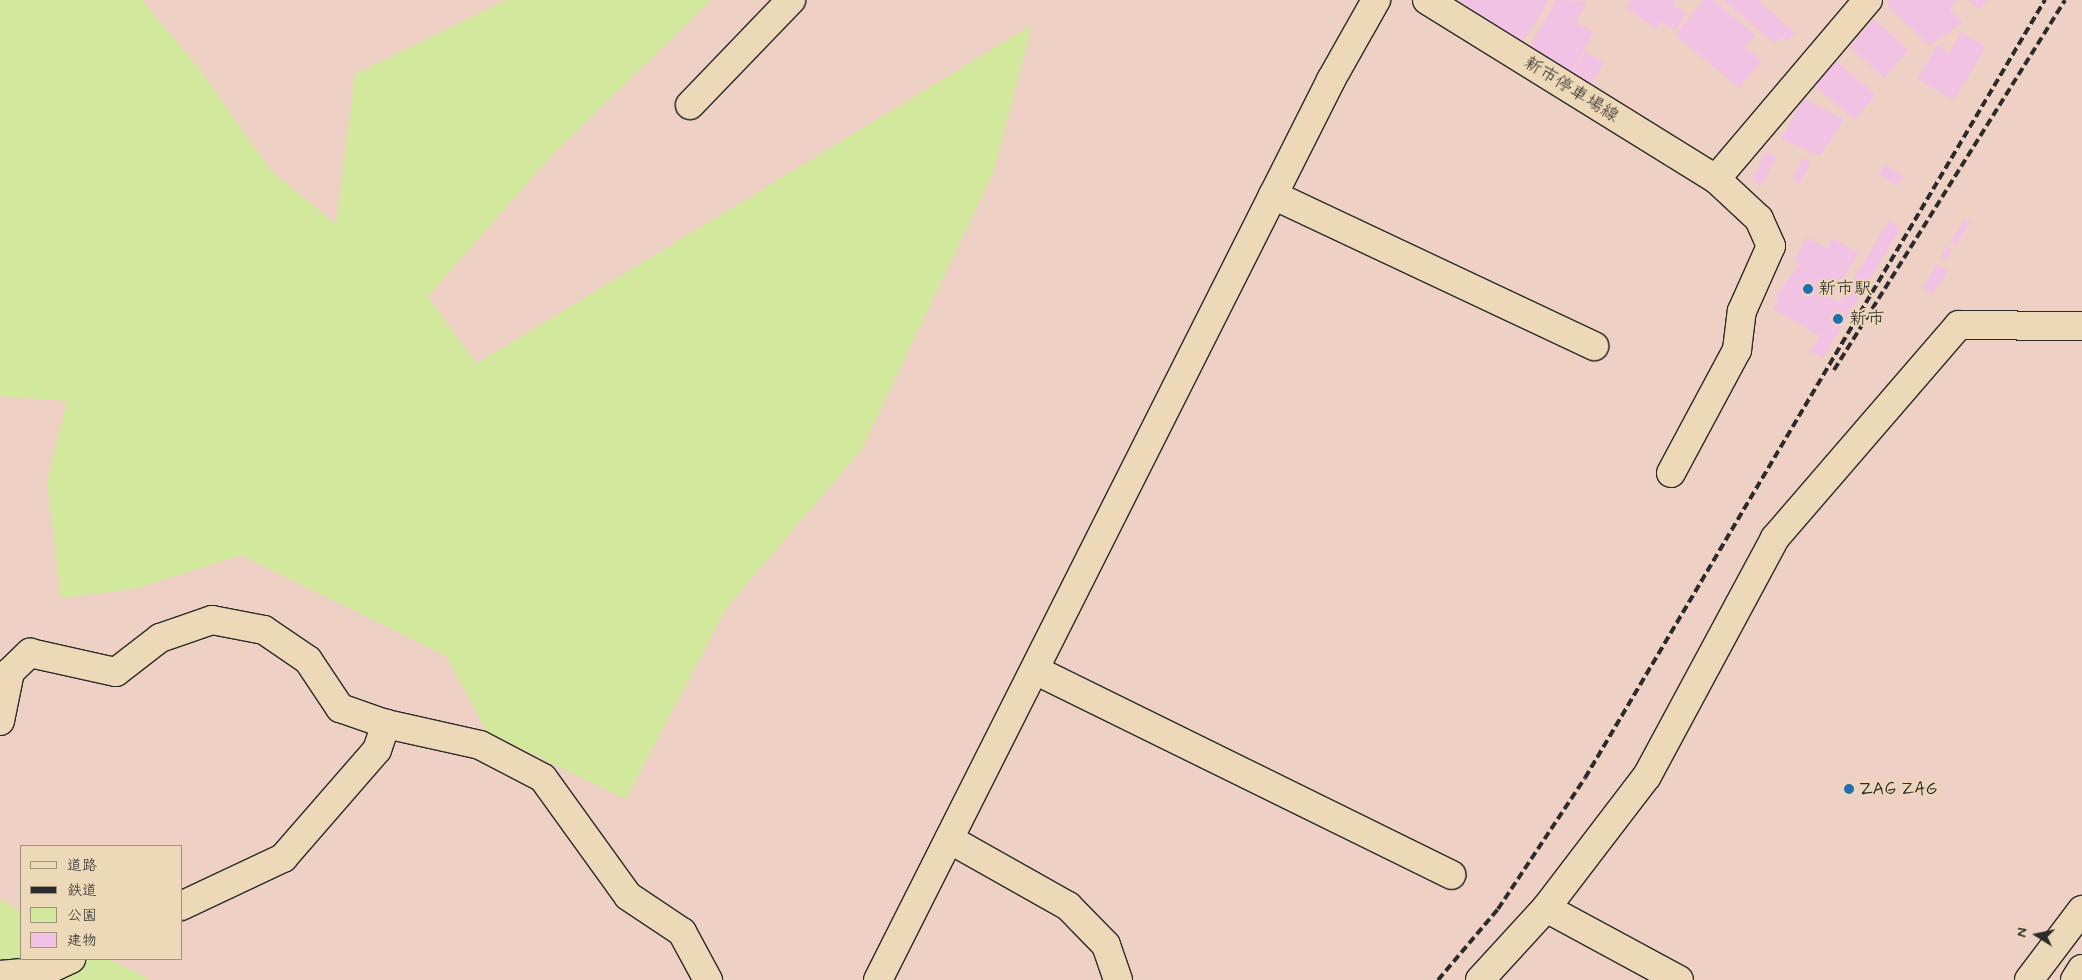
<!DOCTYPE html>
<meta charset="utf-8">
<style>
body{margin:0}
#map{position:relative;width:2082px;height:980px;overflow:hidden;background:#eed1c4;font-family:Mynerve,"Klee One",sans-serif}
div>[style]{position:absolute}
.green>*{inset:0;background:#d2e89d}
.building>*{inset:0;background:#f2c2e4;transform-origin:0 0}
.roads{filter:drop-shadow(1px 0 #2b2b2b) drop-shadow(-1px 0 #2b2b2b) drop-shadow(0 1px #2b2b2b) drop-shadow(0 -1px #2b2b2b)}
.minor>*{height:28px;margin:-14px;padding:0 14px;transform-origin:14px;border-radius:14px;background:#edd8b7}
.major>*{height:28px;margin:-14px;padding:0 14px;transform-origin:14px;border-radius:14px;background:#edd8b7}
.highway>*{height:28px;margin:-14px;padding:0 14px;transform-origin:14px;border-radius:14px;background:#edd8b7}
.rail>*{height:4px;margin-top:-2px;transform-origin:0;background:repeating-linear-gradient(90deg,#2b2b2b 0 8px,transparent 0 12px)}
.dots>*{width:14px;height:14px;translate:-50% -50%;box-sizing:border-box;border:2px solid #edd8b7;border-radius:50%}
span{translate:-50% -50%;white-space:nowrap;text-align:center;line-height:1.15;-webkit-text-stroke:4px #edd8b7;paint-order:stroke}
.street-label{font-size:18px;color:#2b2b2b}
.poi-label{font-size:18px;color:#2b2b2b}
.left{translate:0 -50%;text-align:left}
.legend{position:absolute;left:20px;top:845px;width:162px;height:115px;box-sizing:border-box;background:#edd8b7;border:1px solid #9f937f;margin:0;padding:6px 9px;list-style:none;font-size:15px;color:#2b2b2b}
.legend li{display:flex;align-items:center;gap:10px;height:25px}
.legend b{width:25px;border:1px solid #9f937f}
.north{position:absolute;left:2012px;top:910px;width:50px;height:50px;-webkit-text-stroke:4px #edd8b7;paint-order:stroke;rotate:280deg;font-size:14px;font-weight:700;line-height:20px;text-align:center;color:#2b2b2b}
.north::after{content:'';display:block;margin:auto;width:18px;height:22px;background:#2b2b2b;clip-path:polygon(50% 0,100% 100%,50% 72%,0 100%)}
</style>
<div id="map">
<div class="green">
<i style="clip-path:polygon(0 0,142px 0,200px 70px,272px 172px,336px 224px,355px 74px,506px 0,711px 0,552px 155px,428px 296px,476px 364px,1032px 25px,993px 173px,862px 449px,727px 607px,626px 799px,487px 732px,446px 656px,241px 555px,135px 589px,61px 598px,47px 481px,67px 401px,0 396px)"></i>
<i style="clip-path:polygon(0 899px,21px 912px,21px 959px,109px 959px,151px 980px,0 980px)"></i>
</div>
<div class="building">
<i style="clip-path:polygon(1458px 0,1547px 0,1549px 1px,1522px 42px)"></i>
<i style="clip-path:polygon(1556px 0,1588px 1px,1576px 22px,1594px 32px,1572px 72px,1529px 48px)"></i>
<i style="clip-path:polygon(1630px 0,1676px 0,1673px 5px,1686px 13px,1676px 30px,1661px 22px,1657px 30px,1626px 7px)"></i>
<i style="clip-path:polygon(1704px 0,1714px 0,1755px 35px,1745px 47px,1762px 61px,1739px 88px,1675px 35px)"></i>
<i style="clip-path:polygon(1723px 0,1757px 0,1795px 32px,1787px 41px,1782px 37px,1775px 44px)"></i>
<i style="clip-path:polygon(1889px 0,1958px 0,1950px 10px,1963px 22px,1930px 46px,1886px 4px)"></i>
<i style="clip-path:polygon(1968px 0,1987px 0,1979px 9px)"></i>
<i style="left:1874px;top:19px;width:47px;height:37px;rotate:42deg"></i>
<i style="clip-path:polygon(1961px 32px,1986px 47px,1954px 100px,1917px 79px,1937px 45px,1950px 52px)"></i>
<i style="left:1586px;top:51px;width:22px;height:28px;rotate:32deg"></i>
<i style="left:1836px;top:61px;width:52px;height:33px;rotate:40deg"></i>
<i style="clip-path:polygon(1804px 98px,1844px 120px,1820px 156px,1781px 139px)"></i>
<i style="left:1766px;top:152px;width:11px;height:31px;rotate:27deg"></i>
<i style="left:1803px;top:158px;width:9px;height:24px;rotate:27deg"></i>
<i style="left:1885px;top:164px;width:22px;height:12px;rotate:32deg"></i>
<i style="left:1965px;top:219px;width:7px;height:27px;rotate:34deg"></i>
<i style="clip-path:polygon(1889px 220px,1901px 227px,1823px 358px,1810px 351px,1820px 336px,1773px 309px,1779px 298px,1775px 296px,1800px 264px,1794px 260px,1807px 237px,1827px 249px,1832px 238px,1858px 253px,1832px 299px,1839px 303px)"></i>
<i style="left:1947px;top:246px;width:6px;height:13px;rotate:31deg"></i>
<i style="left:1937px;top:264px;width:13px;height:28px;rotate:32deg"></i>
</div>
<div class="roads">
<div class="minor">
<i style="left:690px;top:105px;width:146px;rotate:-46.1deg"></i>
<i style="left:1273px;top:195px;width:355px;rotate:25.2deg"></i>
<i style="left:1671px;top:473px;width:140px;rotate:-61.8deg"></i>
<i style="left:1737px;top:350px;width:39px;rotate:-83deg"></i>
<i style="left:1742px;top:311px;width:71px;rotate:-66deg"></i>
<i style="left:1771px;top:246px;width:30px;rotate:-114deg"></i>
<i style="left:1759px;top:219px;width:59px;rotate:-137.1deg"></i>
<i style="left:1716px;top:179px;width:235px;rotate:-49.7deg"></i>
<i style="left:1035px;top:670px;width:464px;rotate:26.2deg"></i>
<i style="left:0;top:721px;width:50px;rotate:-78.5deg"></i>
<i style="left:10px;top:672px;width:28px;rotate:-44deg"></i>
<i style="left:30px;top:653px;width:88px;rotate:12.5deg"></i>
<i style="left:116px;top:672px;width:56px;rotate:-37.7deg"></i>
<i style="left:160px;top:638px;width:55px;rotate:-19.1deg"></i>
<i style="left:212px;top:620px;width:53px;rotate:10.9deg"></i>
<i style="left:264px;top:630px;width:53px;rotate:34.3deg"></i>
<i style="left:308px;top:660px;width:58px;rotate:56.3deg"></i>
<i style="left:340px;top:708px;width:49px;rotate:19.2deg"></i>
<i style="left:386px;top:724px;width:96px;rotate:12.6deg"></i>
<i style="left:480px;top:745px;width:71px;rotate:27.6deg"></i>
<i style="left:543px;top:778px;width:145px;rotate:54.2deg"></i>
<i style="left:628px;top:896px;width:65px;rotate:33.7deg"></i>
<i style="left:682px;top:932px;width:55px;rotate:61.6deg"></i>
<i style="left:949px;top:839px;width:137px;rotate:29.4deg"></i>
<i style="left:1068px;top:906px;width:54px;rotate:45.7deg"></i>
<i style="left:1106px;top:945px;width:37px;rotate:71deg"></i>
<i style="left:181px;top:906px;width:113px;rotate:-25.2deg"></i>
<i style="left:283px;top:858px;width:143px;rotate:-49deg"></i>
<i style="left:377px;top:750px;width:28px;rotate:-71deg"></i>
<i style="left:1546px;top:908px;width:151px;rotate:28.4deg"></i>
<i style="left:0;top:975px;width:45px;rotate:-5.1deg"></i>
<i style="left:45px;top:971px;width:29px;rotate:-25deg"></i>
<i style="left:878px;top:980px;width:1008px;rotate:-63.28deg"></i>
<i style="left:1331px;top:80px;width:92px;rotate:-60.6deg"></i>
<i style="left:1480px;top:980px;width:98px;rotate:-47.5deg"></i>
<i style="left:1546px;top:908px;width:166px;rotate:-52.6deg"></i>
<i style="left:1647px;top:776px;width:270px;rotate:-61.7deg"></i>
<i style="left:1775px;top:538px;width:281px;rotate:-49.2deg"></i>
<i style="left:1959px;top:325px;width:123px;rotate:0.5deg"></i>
</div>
<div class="major">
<i style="left:1427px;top:0;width:340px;rotate:31.8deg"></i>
</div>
<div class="highway">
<i style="left:2029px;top:980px;width:88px;rotate:-52.9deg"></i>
<i style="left:2075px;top:980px;width:13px;rotate:-58deg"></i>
</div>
</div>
<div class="rail">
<i style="left:1834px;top:370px;width:436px;rotate:-58deg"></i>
<i style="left:1438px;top:980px;width:93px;rotate:-49.8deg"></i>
<i style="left:1498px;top:909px;width:157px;rotate:-56.4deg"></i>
<i style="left:1585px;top:778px;width:904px;rotate:-59.41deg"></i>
</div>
<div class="dots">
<i style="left:1808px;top:289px;background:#1f6fb2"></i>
<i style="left:1838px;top:319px;background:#1f6fb2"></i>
<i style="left:1849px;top:789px;background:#1f6fb2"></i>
</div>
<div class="street-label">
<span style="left:1571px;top:90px;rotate:32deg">新市停車場線</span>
</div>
<div class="poi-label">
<span class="left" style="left:1818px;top:289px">新市駅</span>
<span class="left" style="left:1849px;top:319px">新市</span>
<span class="left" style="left:1859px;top:789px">ZAG ZAG</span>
</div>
<ul class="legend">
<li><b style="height:6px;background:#edd8b7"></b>道路</li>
<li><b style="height:6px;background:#2b2b2b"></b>鉄道</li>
<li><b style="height:14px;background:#d2e89d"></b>公園</li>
<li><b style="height:14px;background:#f2c2e4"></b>建物</li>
</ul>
<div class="north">N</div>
</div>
